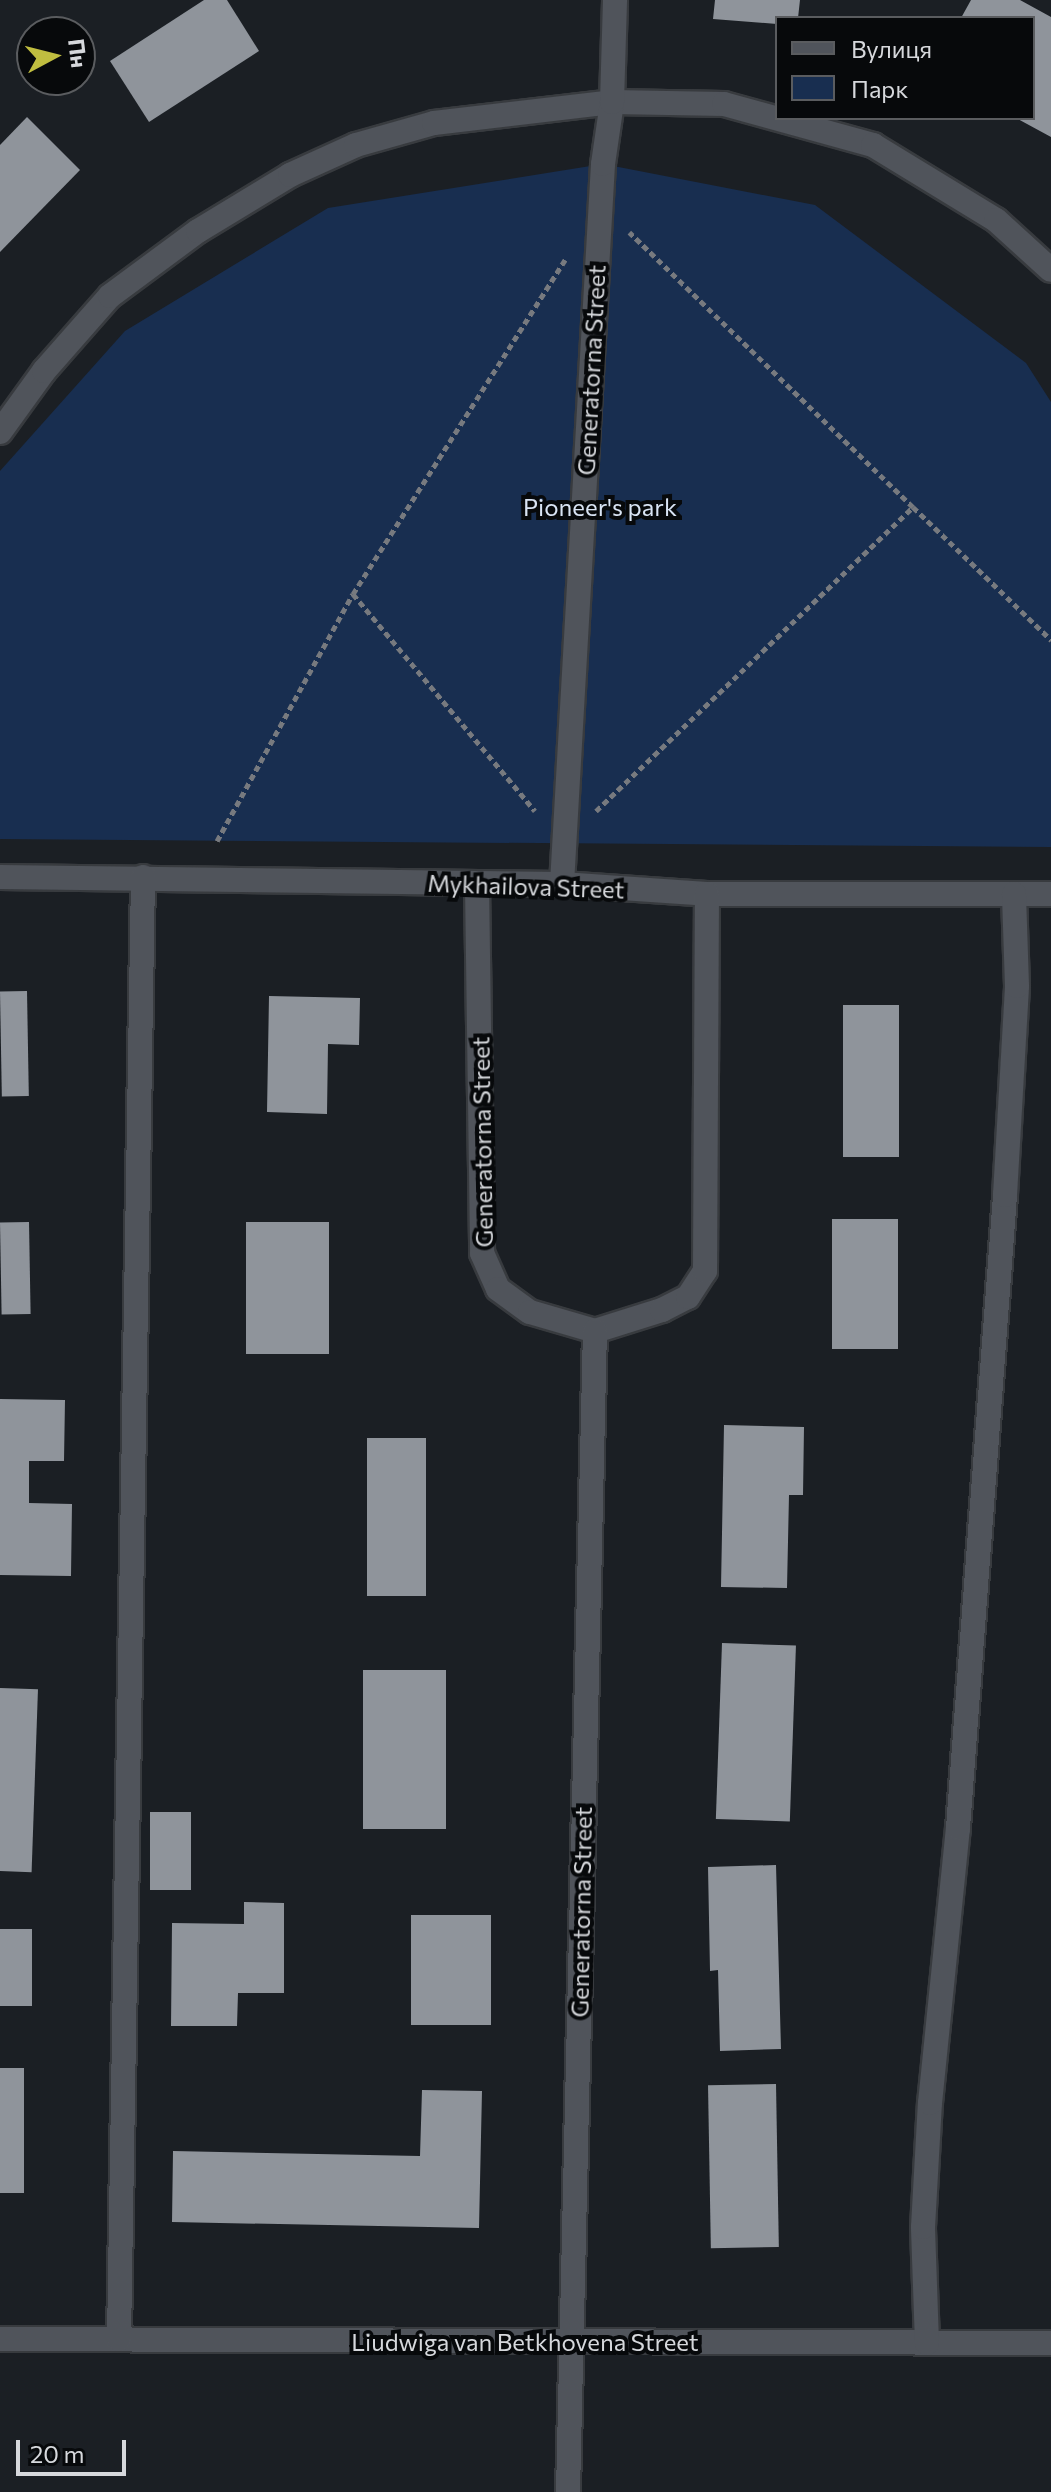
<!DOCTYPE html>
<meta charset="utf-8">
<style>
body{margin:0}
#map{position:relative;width:1051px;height:2492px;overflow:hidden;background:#1b1f24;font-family:Commissioner,sans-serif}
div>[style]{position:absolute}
.green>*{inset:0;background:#182e50}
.building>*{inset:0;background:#8f949b;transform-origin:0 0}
.path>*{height:5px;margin-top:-2.5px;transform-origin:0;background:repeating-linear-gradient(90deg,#777a7f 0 6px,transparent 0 10px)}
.roads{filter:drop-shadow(2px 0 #383b3f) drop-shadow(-2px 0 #383b3f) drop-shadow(0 2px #383b3f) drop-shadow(0 -2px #383b3f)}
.minor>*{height:24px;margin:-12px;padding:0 12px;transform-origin:12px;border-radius:12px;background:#50545b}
span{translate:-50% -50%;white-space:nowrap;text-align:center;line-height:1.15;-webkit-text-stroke:8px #07090b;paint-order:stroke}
.street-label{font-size:24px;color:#d6d8dc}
.park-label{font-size:24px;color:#d9e4f4}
.legend{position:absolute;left:775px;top:16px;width:260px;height:104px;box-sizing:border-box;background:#07090b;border:2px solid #5a5c5f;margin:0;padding:10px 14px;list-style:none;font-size:24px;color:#d6d8dc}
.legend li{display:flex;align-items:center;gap:16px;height:40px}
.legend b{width:40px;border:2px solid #5a5c5f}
.north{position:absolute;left:16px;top:16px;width:80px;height:80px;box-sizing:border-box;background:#07090b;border:2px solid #5a5c5f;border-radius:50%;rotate:83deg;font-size:22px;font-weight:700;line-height:32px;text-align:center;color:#d6d8dc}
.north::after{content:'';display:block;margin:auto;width:28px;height:36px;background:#c0be40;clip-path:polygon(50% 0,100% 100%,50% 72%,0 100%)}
.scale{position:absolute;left:16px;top:2440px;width:110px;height:36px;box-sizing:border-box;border:4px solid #d6d8dc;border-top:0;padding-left:10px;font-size:24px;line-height:28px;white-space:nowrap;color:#d6d8dc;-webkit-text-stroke:6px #07090b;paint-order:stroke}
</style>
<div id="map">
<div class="green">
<i style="clip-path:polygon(603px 164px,815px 205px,1026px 363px,1051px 402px,1051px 847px,0 839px,0 471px,125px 331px,328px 208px)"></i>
</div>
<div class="building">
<i style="clip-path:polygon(204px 0,227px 0,259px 51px,149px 122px,110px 61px)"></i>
<i style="clip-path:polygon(715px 0,800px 0,798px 18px,777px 18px,777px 24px,713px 19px)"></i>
<i style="clip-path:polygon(971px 0,1020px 0,1051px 17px,1051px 137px,1016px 118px,1033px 118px,1033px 18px,961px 18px)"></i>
<i style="clip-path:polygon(27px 117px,80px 170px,0 252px,0 145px)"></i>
<i style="left:27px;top:991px;width:105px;height:27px;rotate:89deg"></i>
<i style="clip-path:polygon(269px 996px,360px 998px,359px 1045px,328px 1044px,327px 1114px,267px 1112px)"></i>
<i style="left:843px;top:1005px;width:56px;height:152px"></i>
<i style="left:832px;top:1219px;width:66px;height:130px"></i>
<i style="left:29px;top:1222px;width:92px;height:29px;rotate:89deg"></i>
<i style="left:246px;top:1222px;width:83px;height:132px"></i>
<i style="clip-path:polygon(0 1399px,65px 1400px,64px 1461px,29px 1461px,29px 1503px,72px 1504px,71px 1576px,0 1575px)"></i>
<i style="clip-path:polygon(724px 1425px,804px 1427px,803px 1495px,789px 1495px,787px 1588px,721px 1587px)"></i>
<i style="left:426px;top:1438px;width:158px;height:59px;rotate:90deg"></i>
<i style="left:722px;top:1643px;width:74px;height:176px;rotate:2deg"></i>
<i style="left:363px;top:1670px;width:83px;height:159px"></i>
<i style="left:0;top:1688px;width:38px;height:183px;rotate:2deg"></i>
<i style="left:150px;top:1812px;width:41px;height:78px"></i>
<i style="clip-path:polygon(776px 1865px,781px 2049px,720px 2051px,718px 1970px,710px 1971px,708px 1867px)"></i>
<i style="clip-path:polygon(244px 1902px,284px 1903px,284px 1993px,238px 1993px,237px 2026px,171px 2026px,172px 1923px,244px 1924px)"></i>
<i style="left:411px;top:1915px;width:80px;height:110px"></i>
<i style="left:0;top:1929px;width:32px;height:77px"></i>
<i style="left:0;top:2068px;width:24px;height:125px"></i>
<i style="left:776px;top:2084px;width:163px;height:68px;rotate:89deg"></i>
<i style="clip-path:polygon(422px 2090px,482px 2091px,479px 2228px,172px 2222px,173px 2151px,420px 2156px)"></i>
</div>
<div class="path">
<i style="left:913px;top:507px;width:192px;rotate:43.9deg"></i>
<i style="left:353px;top:594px;width:283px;rotate:50deg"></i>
<i style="left:596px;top:811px;width:439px;rotate:-43.8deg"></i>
<i style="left:913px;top:507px;width:395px;rotate:-135.9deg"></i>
<i style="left:217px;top:841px;width:282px;rotate:-61.2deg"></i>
<i style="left:353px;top:594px;width:396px;rotate:-57.6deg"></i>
</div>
<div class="roads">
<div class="minor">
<i style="left:0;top:432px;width:75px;rotate:-54.2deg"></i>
<i style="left:44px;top:371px;width:100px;rotate:-48.7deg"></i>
<i style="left:110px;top:296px;width:109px;rotate:-36.5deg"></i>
<i style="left:198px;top:231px;width:108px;rotate:-31.3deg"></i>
<i style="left:290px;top:175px;width:72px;rotate:-24.4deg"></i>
<i style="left:356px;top:145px;width:81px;rotate:-15.8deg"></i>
<i style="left:434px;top:123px;width:179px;rotate:-6.7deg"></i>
<i style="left:612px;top:102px;width:112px;rotate:1deg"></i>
<i style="left:724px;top:104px;width:155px;rotate:15.4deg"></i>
<i style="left:873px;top:145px;width:144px;rotate:31.4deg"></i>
<i style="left:996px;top:220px;width:74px;rotate:42.3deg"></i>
<i style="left:0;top:877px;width:562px;rotate:0.71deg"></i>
<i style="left:562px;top:884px;width:145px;rotate:3.9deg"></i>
<i style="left:707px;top:894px;width:344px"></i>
<i style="left:477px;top:884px;width:369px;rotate:89.2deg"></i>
<i style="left:482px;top:1253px;width:39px;rotate:66deg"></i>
<i style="left:498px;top:1289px;width:39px;rotate:36deg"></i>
<i style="left:530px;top:1312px;width:68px;rotate:16.3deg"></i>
<i style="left:595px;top:1331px;width:70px;rotate:-17.4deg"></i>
<i style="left:662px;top:1310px;width:29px;rotate:-27deg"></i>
<i style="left:688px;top:1297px;width:31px;rotate:-57deg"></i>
<i style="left:705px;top:1271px;width:377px;rotate:-89.7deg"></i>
<i style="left:562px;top:884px;width:721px;rotate:-86.74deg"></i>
<i style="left:603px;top:164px;width:63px;rotate:-81.7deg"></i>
<i style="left:612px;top:102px;width:102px;rotate:-88.3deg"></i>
<i style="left:0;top:2339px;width:1051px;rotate:0.22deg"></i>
<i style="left:119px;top:2339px;width:1462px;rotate:-89.06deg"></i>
<i style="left:927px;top:2343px;width:116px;rotate:-92deg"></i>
<i style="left:923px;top:2227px;width:124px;rotate:-86.8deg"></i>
<i style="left:930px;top:2103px;width:276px;rotate:-84.2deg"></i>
<i style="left:958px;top:1828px;width:635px;rotate:-85.75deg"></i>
<i style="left:1005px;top:1195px;width:209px;rotate:-86.7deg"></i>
<i style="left:1017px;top:986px;width:92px;rotate:-91.9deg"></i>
<i style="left:568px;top:2492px;width:1161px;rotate:-88.67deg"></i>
</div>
</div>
<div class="street-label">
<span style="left:591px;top:370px;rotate:-87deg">Generatorna Street</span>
<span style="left:526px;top:886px;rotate:2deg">Mykhailova Street</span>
<span style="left:482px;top:1142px;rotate:-91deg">Generatorna Street</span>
<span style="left:581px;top:1912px;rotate:-89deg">Generatorna Street</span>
<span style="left:525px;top:2342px">Liudwiga van Betkhovena Street</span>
</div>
<div class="park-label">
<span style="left:600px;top:507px">Pioneer's park</span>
</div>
<ul class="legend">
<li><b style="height:10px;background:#50545b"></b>Вулиця</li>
<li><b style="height:22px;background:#182e50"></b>Парк</li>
</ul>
<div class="north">Пн</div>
<div class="scale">20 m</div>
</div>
